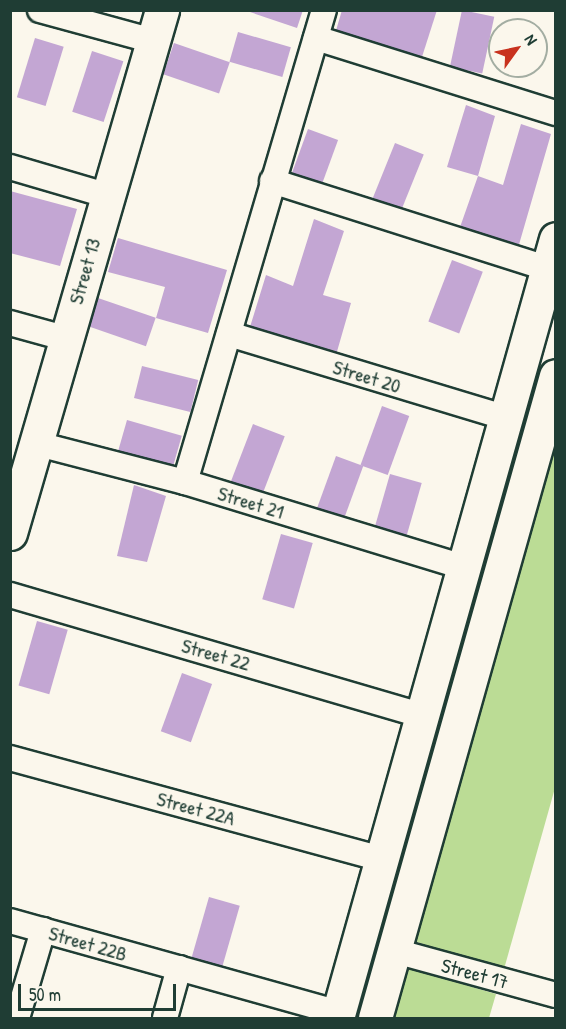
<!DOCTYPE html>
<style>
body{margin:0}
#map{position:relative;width:566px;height:1029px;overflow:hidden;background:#fbf7ec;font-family:"Patrick Hand",sans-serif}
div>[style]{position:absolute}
.green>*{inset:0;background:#bbdc95}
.building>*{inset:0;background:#c3a6d3;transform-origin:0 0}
.roads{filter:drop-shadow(2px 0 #1f3d34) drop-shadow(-2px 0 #1f3d34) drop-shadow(0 2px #1f3d34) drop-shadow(0 -2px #1f3d34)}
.street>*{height:24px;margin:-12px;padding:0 12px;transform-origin:12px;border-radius:12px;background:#fbf7ec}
.secondary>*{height:33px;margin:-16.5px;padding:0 16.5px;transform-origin:16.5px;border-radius:16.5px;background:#fbf7ec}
span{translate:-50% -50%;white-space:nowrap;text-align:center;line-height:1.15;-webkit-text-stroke:5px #fbf7ec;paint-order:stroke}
.street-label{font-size:20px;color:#1f3d34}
.frame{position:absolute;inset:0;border:12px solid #1f3d34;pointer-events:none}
.north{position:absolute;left:488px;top:18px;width:60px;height:60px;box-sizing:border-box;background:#fbf7ec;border:2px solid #a3ada2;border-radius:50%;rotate:57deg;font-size:16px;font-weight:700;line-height:24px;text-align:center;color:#1f3d34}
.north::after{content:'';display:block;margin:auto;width:21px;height:27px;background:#c8321e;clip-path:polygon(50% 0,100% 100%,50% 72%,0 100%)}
.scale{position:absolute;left:18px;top:984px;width:158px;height:27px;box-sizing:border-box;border:3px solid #1f3d34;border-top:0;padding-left:8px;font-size:18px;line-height:21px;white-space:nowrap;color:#1f3d34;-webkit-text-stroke:4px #fbf7ec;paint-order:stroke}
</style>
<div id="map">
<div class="green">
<i style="clip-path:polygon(555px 428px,555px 788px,504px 969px,410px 940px)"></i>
<i style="clip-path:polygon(398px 965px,496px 994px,489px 1018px,384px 1018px)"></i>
</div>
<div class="building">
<i style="clip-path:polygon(244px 10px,303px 10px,297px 28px)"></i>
<i style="clip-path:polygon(342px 10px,437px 10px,421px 60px,335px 34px)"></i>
<i style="left:462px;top:10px;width:33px;height:58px;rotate:12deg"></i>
<i style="left:238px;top:32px;width:55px;height:31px;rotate:16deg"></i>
<i style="left:35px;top:38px;width:30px;height:62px;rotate:17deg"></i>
<i style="left:174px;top:43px;width:59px;height:33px;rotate:19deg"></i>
<i style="left:92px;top:51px;width:33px;height:64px;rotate:18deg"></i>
<i style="clip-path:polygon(466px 105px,495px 116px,478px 176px,503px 185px,521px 124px,551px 134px,518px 248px,459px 230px,478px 176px,447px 167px)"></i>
<i style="left:308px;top:129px;width:32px;height:52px;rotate:20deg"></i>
<i style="left:395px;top:143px;width:31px;height:59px;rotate:22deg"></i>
<i style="clip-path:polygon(10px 191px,77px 209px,60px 266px,10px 253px)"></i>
<i style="clip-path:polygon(314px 219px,344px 231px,323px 295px,351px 303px,336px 355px,250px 327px,266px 275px,293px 286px)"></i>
<i style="clip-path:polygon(118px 238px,227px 270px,208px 333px,156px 318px,165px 287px,108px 272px)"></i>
<i style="left:452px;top:260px;width:33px;height:66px;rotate:21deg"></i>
<i style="left:98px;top:298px;width:61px;height:30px;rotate:19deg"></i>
<i style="left:142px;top:366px;width:58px;height:33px;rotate:14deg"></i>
<i style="left:382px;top:406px;width:29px;height:63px;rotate:20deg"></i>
<i style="left:127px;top:420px;width:57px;height:34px;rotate:16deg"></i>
<i style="left:253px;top:424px;width:34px;height:66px;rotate:21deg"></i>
<i style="left:336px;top:456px;width:29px;height:60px;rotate:20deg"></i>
<i style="left:390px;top:474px;width:33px;height:58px;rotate:16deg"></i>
<i style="clip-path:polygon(134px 485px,166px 496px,147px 562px,117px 556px)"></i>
<i style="left:281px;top:534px;width:33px;height:68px;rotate:16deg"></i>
<i style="left:37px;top:621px;width:32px;height:67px;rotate:16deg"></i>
<i style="left:182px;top:673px;width:32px;height:62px;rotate:20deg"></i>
<i style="left:209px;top:897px;width:32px;height:64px;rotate:16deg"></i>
</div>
<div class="roads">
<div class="street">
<i style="left:40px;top:10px;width:117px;rotate:15.3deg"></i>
<i style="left:316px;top:38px;width:251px;rotate:17.4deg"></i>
<i style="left:10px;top:167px;width:100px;rotate:16.3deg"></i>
<i style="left:272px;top:181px;width:288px;rotate:17.6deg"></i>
<i style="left:10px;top:323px;width:56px;rotate:15.5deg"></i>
<i style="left:229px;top:334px;width:287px;rotate:16.8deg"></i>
<i style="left:38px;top:444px;width:152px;rotate:14.5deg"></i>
<i style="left:185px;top:482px;width:291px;rotate:17deg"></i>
<i style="left:185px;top:482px;width:492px;rotate:-73.6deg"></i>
<i style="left:10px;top:595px;width:428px;rotate:16.3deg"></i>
<i style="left:10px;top:758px;width:385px;rotate:15.2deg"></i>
<i style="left:10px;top:921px;width:342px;rotate:15.6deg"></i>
<i style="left:395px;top:951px;width:167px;rotate:15.3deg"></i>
<i style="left:17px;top:1018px;width:92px;rotate:-73.5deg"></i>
<i style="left:165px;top:1018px;width:52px;rotate:-74.4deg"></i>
</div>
<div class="secondary">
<i style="left:10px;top:533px;width:545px;rotate:-73.79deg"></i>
<i style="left:337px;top:1018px;width:809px;rotate:-74.3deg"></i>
<i style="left:375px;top:1018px;width:667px;rotate:-74.26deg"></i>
</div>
</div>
<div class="street-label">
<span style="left:84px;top:271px;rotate:-74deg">Street 13</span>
<span style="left:367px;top:376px;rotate:17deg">Street 20</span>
<span style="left:251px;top:502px;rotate:17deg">Street 21</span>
<span style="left:216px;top:654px;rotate:16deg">Street 22</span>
<span style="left:196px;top:808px;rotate:15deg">Street 22A</span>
<span style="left:88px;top:943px;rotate:16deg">Street 22B</span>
<span style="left:475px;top:973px;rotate:15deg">Street 17</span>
</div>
<div class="frame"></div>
<div class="north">N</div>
<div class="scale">50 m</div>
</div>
